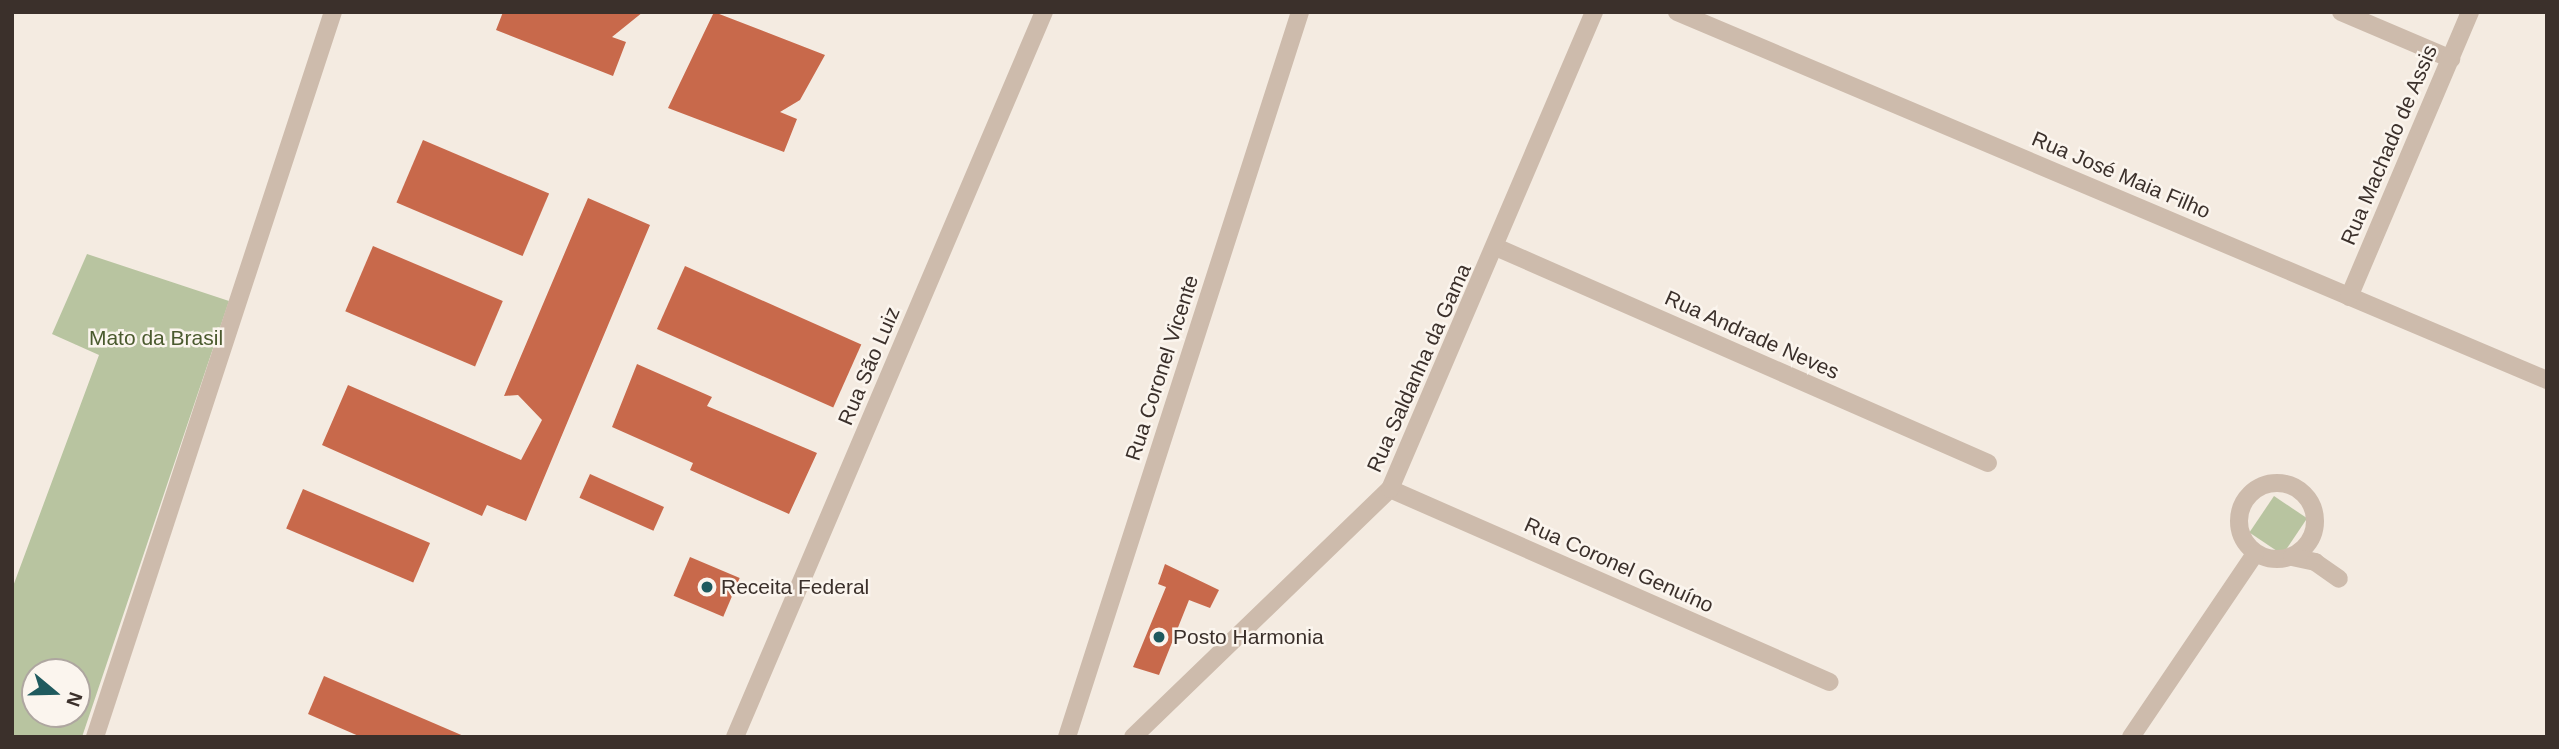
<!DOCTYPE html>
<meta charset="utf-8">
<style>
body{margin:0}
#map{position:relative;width:2559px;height:749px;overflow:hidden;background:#f4ebe1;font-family:Arial,sans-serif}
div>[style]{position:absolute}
.green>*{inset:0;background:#b8c4a0;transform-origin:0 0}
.building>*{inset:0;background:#c8694b;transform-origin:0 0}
.minor>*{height:18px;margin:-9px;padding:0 9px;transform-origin:9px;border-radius:9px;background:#cdbbac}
.minor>.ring{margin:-9px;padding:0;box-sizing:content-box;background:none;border:18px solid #cdbbac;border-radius:50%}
.dots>*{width:19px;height:19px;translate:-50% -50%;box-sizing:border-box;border:4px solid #fbf5ee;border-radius:50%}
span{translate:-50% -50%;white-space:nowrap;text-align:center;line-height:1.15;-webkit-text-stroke:5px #fbf5ee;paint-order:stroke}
.street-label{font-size:21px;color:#3b302b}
.park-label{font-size:21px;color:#4a5a2e}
.poi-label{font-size:21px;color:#3b302b}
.left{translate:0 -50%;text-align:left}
.frame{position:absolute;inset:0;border:14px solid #3b302b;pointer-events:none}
.north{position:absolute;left:21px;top:658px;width:70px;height:70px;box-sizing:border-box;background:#fbf5ee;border:2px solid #aea6a0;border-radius:50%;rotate:109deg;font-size:19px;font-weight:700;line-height:28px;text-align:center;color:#3b302b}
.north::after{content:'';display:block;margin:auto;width:24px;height:32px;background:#1f5a5e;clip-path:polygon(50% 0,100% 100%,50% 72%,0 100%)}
</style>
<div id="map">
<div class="green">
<i style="clip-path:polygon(evenodd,87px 254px,229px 301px,82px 737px,12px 737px,12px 589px,99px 355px,52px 334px,87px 254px,35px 672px,77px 672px,77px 714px,35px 714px,35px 672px)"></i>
<i style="left:2274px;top:496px;width:40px;height:44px;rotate:34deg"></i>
</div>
<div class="building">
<i style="clip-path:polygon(503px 12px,643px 12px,612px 37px,626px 42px,613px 76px,496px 30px)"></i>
<i style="clip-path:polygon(714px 12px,825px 55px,800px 100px,780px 112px,797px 119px,784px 152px,668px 108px)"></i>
<i style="left:423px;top:140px;width:137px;height:68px;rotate:23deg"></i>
<i style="clip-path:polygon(588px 198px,650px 225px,526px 521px,487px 505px,482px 516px,322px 445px,348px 385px,521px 460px,542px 420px,518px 395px,504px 396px)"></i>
<i style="left:373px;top:246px;width:141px;height:71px;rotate:23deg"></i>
<i style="left:685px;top:266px;width:193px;height:69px;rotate:24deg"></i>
<i style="clip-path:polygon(637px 364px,712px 397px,707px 406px,817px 453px,789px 514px,690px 470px,693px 463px,612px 427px)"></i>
<i style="left:590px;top:474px;width:81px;height:26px;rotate:24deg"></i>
<i style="left:303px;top:489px;width:138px;height:43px;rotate:23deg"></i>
<i style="left:690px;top:557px;width:54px;height:42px;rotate:23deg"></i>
<i style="clip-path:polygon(1165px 564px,1219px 590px,1210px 608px,1189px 600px,1159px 675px,1133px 667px,1166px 587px,1158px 584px)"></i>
<i style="clip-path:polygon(324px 676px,466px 737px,361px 737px,308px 714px)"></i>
</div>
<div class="minor">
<i style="left:1677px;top:12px;width:945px;rotate:22.93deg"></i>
<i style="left:2341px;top:12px;width:120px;rotate:23.1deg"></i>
<i style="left:1498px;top:248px;width:535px;rotate:23.69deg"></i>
<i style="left:2349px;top:297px;width:310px;rotate:-67deg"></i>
<i class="ring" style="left:2239px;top:483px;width:58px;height:58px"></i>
<i style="left:1390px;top:489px;width:480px;rotate:23.7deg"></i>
<i style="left:2292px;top:557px;width:24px;rotate:12deg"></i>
<i style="left:2315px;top:562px;width:29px;rotate:35deg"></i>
<i style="left:95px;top:737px;width:763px;rotate:-71.83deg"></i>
<i style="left:735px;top:737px;width:788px;rotate:-66.92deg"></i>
<i style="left:1067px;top:737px;width:762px;rotate:-72.18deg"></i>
<i style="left:1133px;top:737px;width:357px;rotate:-44deg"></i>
<i style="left:1390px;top:489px;width:519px;rotate:-66.84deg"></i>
<i style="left:2131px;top:737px;width:221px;rotate:-55.9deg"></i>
</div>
<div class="dots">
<i style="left:707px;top:587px;background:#1f5a5e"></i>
<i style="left:1159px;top:637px;background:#1f5a5e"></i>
</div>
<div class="street-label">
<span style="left:2389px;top:145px;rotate:-67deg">Rua Machado de Assis</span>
<span style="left:2121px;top:175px;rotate:23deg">Rua José Maia Filho</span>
<span style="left:1752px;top:335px;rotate:24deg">Rua Andrade Neves</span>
<span style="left:869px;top:366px;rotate:-67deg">Rua São Luiz</span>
<span style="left:1162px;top:368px;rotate:-72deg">Rua Coronel Vicente</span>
<span style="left:1419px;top:368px;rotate:-66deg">Rua Saldanha da Gama</span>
<span style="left:1619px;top:565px;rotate:24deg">Rua Coronel Genuíno</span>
</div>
<div class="park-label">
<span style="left:156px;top:338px">Mato da Brasil</span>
</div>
<div class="poi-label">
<span class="left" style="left:721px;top:587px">Receita Federal</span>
<span class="left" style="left:1173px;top:637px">Posto Harmonia</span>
</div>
<div class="frame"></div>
<div class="north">N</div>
</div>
